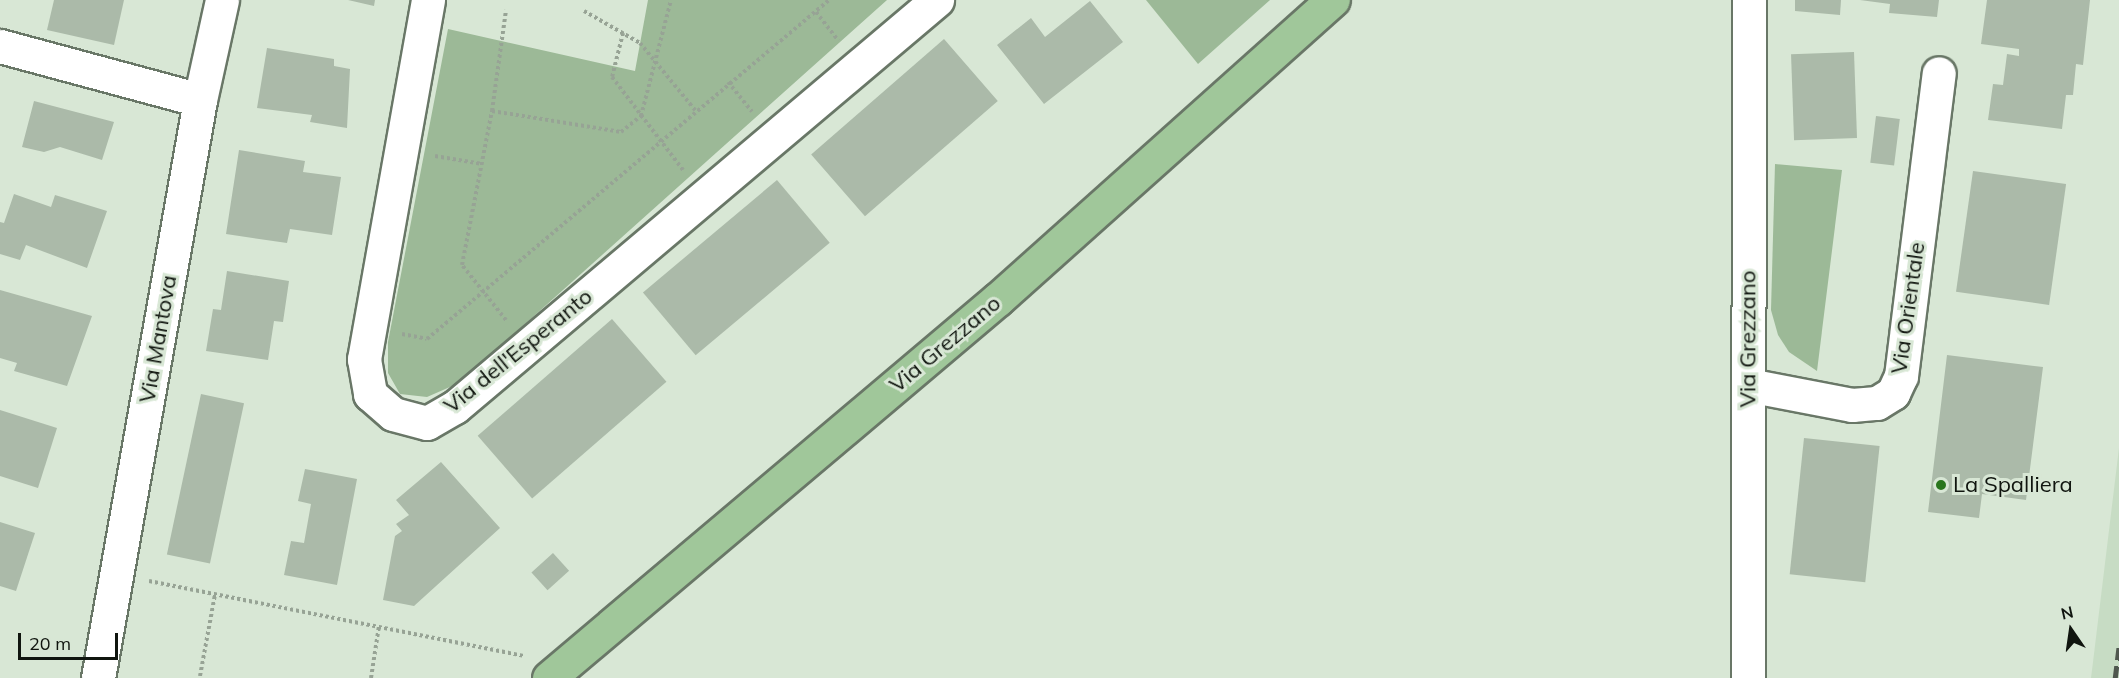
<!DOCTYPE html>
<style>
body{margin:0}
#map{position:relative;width:2119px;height:678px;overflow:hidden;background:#d8e7d5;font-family:Mulish,sans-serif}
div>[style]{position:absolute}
.built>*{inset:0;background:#c7dcc4}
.green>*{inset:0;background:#9cb997}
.building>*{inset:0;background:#abbaa9;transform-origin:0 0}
.path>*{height:4px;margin-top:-2px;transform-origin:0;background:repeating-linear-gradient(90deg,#97a395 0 3px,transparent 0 6px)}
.roads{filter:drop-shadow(2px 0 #697767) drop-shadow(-2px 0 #697767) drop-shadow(0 2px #697767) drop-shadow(0 -2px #697767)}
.minor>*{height:33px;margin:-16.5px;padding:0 16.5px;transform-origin:16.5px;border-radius:16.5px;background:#fff}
.tertiary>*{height:33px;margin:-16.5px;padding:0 16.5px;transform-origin:16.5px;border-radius:16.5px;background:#fff}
.primary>*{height:33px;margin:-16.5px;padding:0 16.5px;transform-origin:16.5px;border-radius:16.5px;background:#a0c79a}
.rail>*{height:4.5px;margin-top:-2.25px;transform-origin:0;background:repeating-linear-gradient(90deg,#4f574e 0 12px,transparent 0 18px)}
.dots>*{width:16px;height:16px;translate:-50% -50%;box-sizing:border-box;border:3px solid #d8e7d5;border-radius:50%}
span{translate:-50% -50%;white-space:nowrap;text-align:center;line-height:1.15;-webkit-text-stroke:6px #d8e7d5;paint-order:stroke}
.street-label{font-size:22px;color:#10150f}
.poi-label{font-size:22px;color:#10150f}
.left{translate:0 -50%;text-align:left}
.north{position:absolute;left:2041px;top:600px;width:60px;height:60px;-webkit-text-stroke:4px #d8e7d5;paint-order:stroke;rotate:347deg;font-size:16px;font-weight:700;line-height:24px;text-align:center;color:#10150f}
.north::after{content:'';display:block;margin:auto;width:21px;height:27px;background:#10150f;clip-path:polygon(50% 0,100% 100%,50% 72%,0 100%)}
.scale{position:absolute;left:18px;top:633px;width:100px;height:27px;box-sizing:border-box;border:3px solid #10150f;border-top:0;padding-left:8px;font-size:18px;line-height:21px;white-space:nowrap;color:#10150f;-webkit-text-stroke:4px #d8e7d5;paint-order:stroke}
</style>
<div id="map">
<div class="built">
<i style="clip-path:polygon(2119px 448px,2119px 678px,2091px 678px,2093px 662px)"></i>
</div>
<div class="green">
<i style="clip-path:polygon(648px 0,887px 0,459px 383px,427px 397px,400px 394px,388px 373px,388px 342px,448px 29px,635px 71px)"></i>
<i style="clip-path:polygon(1146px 0,1270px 0,1198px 64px)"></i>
<i style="clip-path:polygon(1775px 164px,1842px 170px,1817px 371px,1789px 352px,1778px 335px,1771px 310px)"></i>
</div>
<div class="building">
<i style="clip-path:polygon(54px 0,124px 0,114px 45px,47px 30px)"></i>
<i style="clip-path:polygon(348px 0,375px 0,374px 6px)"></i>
<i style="clip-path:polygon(1795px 0,1841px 0,1840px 15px,1795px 11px)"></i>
<i style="clip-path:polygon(1860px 0,1939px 0,1937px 17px,1889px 13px,1890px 4px)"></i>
<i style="clip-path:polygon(1987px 0,2090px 0,2083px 65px,2076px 64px,2073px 95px,2066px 95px,2062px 129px,1988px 120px,1993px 84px,2003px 85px,2007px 54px,2019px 56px,2019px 49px,1981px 44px)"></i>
<i style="clip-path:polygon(1090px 1px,1123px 42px,1044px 104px,997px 45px,1031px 18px,1045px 37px)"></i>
<i style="left:944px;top:39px;width:82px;height:176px;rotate:49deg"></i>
<i style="clip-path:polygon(267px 48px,334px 59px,334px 66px,350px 69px,347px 128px,310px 122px,312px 115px,257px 108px)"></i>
<i style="left:1854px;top:52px;width:86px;height:63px;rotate:88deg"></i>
<i style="clip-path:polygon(34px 101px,114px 122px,102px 160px,60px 147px,44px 152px,22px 147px)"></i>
<i style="left:1876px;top:116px;width:24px;height:47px;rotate:7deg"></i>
<i style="clip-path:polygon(239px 150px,305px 161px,303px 172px,341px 177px,332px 235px,290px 229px,287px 243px,226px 234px)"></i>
<i style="left:1973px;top:171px;width:94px;height:122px;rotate:8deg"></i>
<i style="left:777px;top:180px;width:82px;height:175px;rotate:50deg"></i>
<i style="clip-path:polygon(14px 194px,51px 207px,55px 195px,107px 211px,87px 268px,26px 245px,20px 260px,0 254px,0 222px,4px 223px)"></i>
<i style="clip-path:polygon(227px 271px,289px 281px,283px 322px,274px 321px,268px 360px,206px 351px,213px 309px,221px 310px)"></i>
<i style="clip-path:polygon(0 290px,92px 316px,67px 386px,14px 371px,17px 363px,0 358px)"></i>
<i style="left:612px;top:319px;width:83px;height:178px;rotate:49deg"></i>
<i style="clip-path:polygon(1947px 355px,2043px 367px,2026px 500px,1982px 494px,1979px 518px,1928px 512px)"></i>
<i style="left:201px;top:394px;width:44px;height:164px;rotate:12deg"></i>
<i style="clip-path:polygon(0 410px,57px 428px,38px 488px,0 476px)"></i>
<i style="left:1804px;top:438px;width:76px;height:137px;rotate:6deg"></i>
<i style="clip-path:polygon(441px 462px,500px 528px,414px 606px,383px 600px,395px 536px,402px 531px,396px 524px,409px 515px,396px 500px)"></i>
<i style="clip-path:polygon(305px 469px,357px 479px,337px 585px,284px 575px,291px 541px,304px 543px,311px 504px,298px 501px)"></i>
<i style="clip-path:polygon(0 522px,35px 533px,16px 591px,0 586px)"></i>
<i style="left:553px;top:553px;width:24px;height:29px;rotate:48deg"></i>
</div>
<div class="path">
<i style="left:584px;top:11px;width:64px;rotate:29.7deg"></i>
<i style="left:640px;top:43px;width:87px;rotate:50.6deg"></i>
<i style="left:816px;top:12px;width:36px;rotate:52deg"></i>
<i style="left:623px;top:33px;width:45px;rotate:104deg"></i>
<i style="left:612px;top:77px;width:117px;rotate:52.6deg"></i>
<i style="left:728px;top:82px;width:38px;rotate:51deg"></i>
<i style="left:492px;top:111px;width:102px;rotate:-82.1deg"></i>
<i style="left:435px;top:156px;width:48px;rotate:9.7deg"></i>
<i style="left:506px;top:320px;width:70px;rotate:-128.7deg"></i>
<i style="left:462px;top:265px;width:157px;rotate:-79deg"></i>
<i style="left:492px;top:111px;width:131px;rotate:9.2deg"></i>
<i style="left:621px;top:132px;width:26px;rotate:-39deg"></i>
<i style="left:641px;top:116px;width:120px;rotate:-75.5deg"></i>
<i style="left:402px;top:334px;width:25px;rotate:11deg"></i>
<i style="left:427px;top:339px;width:526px;rotate:-40.14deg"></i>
<i style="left:149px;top:581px;width:382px;rotate:11.3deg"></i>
<i style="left:200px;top:676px;width:83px;rotate:-79.6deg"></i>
<i style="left:371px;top:678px;width:53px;rotate:-81.3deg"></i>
</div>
<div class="roads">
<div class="minor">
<i style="left:428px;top:0;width:365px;rotate:100.1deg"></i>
<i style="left:364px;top:359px;width:36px;rotate:80deg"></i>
<i style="left:370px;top:394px;width:30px;rotate:41deg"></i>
<i style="left:393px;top:414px;width:35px;rotate:15deg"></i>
<i style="left:427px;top:423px;width:32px;rotate:-30deg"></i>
<i style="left:455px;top:407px;width:631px;rotate:-40.18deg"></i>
<i style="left:0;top:46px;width:207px;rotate:15.1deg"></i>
<i style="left:1748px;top:385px;width:106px;rotate:10.9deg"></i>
<i style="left:1852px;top:405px;width:25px;rotate:-5deg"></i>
<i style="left:1877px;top:403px;width:19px;rotate:-32deg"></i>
<i style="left:1893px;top:393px;width:19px;rotate:-65deg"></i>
<i style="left:1901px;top:376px;width:305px;rotate:-82.9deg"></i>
</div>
<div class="tertiary">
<i style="left:98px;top:678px;width:587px;rotate:-79.99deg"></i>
<i style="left:200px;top:100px;width:102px;rotate:-77.6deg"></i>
<i style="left:1748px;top:678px;width:678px;rotate:-89.92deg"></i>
</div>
<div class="primary">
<i style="left:549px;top:678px;width:588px;rotate:-40.17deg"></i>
<i style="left:998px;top:299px;width:449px;rotate:-41.8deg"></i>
</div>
</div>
<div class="rail">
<i style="left:2115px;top:678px;width:32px;rotate:-83deg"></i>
</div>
<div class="dots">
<i style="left:1941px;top:485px;background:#29761d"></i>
</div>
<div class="street-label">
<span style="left:1908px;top:308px;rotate:-82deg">Via Orientale</span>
<span style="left:158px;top:339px;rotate:-80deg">Via Mantova</span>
<span style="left:1748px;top:339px;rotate:-90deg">Via Grezzano</span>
<span style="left:945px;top:344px;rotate:-40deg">Via Grezzano</span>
<span style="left:518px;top:351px;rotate:-39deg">Via dell'Esperanto</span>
</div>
<div class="poi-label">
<span class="left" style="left:1953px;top:485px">La Spalliera</span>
</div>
<div class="north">N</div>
<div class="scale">20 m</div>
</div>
